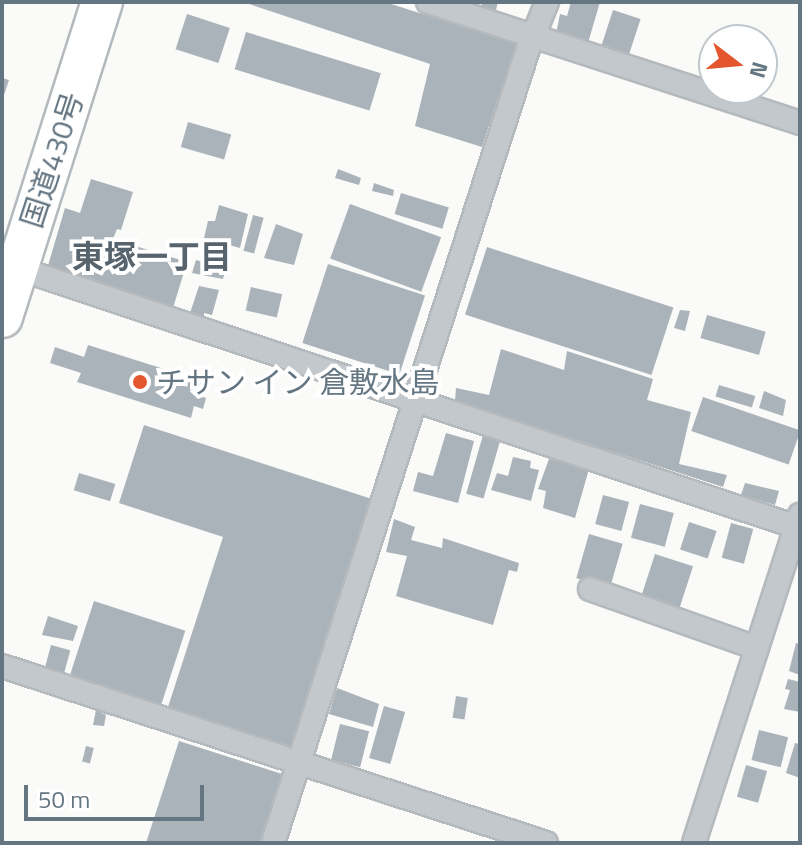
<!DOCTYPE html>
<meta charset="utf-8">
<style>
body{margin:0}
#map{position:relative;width:802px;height:845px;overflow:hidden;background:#fafaf8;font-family:"Titillium Web","Noto Sans JP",sans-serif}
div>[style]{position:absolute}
.building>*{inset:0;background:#aab3b9;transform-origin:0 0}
.roads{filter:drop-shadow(2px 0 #b4b9bd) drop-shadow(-2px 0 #b4b9bd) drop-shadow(0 2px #b4b9bd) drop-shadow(0 -2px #b4b9bd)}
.street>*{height:22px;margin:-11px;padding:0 11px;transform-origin:11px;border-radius:11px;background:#c3c8cc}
.highway>*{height:40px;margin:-20px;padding:0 20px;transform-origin:20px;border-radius:20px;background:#fff}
.dots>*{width:22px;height:22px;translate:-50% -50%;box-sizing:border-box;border:4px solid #fff;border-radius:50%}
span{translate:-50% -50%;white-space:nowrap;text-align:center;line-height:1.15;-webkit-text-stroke:8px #fff;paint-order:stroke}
.street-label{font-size:30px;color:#657683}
.poi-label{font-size:30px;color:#657683}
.left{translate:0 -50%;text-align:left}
.neighbourhood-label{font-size:32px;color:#57646e;font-weight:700}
.frame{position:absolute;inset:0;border:4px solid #657683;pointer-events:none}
.north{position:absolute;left:698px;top:24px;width:80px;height:80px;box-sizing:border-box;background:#fff;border:2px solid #c1c8cd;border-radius:50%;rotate:106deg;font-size:22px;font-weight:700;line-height:32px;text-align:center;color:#657683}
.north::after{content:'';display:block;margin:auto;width:28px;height:36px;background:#e4572e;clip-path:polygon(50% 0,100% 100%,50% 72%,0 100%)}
.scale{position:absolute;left:24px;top:785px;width:180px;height:36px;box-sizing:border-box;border:4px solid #657683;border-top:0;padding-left:10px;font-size:24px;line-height:28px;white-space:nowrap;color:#657683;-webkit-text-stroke:6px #fff;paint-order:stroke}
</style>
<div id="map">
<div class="building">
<i style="clip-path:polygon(243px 2px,385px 2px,516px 44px,482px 147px,415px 126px,430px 64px)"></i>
<i style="clip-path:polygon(483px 2px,498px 2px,496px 10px,481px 6px)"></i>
<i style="clip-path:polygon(571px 2px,600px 2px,588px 43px,556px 34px,560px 14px,567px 16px)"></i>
<i style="left:613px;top:10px;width:29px;height:38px;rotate:18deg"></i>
<i style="left:187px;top:14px;width:45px;height:37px;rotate:18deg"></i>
<i style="left:246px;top:32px;width:141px;height:39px;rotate:17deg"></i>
<i style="clip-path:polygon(2px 78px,9px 80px,3px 98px,2px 98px)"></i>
<i style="left:188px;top:122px;width:45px;height:26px;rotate:16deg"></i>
<i style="clip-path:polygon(338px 169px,361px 178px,359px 185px,335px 178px)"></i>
<i style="clip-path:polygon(91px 179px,133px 192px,121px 230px,117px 229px,113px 239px,187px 262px,173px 308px,47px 269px,65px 208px,80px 213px)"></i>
<i style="clip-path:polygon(374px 183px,394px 190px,393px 196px,372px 191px)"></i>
<i style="left:401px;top:193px;width:50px;height:22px;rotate:17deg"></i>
<i style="left:350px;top:204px;width:97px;height:58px;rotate:20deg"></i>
<i style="clip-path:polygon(219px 205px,248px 214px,240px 248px,204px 238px,208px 221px,215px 221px)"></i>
<i style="left:253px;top:215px;width:11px;height:37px;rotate:15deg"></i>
<i style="clip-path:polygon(276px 224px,303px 234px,294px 265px,264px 258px)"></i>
<i style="clip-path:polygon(206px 241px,231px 250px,223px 279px,192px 273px,196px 260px,203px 262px)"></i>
<i style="left:487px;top:247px;width:196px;height:71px;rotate:18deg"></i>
<i style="left:328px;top:264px;width:102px;height:83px;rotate:18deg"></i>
<i style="clip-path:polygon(199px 286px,219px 290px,212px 315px,204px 313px,204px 317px,190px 313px)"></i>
<i style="left:251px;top:287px;width:32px;height:24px;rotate:13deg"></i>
<i style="clip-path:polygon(680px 310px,690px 311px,685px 331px,674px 328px)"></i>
<i style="left:707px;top:315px;width:61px;height:24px;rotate:16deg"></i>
<i style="clip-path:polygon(88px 345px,202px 381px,198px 395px,206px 398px,203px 409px,194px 406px,191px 418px,77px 382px,81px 373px,50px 363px,55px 347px,84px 357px)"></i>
<i style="clip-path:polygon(501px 349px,564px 370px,567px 351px,653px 379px,647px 400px,691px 412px,679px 464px,727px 475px,723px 487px,455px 401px,456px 388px,489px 395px)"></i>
<i style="left:719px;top:385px;width:38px;height:12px;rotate:17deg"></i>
<i style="clip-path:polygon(764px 391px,786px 400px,783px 416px,759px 408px)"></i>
<i style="left:703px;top:397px;width:103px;height:36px;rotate:19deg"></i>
<i style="clip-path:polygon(144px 425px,372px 499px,292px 747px,168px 707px,223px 537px,119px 503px)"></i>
<i style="clip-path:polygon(446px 433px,474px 441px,458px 503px,413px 491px,418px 472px,433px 476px)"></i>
<i style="left:483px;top:435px;width:18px;height:61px;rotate:16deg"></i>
<i style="clip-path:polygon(513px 457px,531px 461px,530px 468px,539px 470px,531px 501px,491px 490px,497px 473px,508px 476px)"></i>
<i style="clip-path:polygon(549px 459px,589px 469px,575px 518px,543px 508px,546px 491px,538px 489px)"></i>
<i style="left:79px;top:473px;width:38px;height:18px;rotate:17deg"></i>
<i style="clip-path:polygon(745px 483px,779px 491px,775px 505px,741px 495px)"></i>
<i style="left:603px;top:495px;width:27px;height:30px;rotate:15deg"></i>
<i style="left:640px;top:504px;width:35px;height:35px;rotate:15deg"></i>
<i style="clip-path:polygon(394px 519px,415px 527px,411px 540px,442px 548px,443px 538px,519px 563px,517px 572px,509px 570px,493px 625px,396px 596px,407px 556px,386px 552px)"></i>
<i style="left:689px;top:522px;width:29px;height:29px;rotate:18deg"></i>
<i style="left:731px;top:523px;width:23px;height:36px;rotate:15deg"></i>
<i style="left:589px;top:534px;width:35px;height:46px;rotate:16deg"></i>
<i style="left:655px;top:554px;width:40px;height:47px;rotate:18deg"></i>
<i style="left:94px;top:601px;width:96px;height:79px;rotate:18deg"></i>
<i style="clip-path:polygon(48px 616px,78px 626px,73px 641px,42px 635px)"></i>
<i style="clip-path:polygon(796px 643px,800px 644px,800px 675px,789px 671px)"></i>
<i style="left:51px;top:645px;width:20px;height:25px;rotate:15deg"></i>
<i style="clip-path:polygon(788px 679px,800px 682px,800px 712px,784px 709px,790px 690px,785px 689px)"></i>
<i style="clip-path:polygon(337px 688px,379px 704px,373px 727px,329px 714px)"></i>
<i style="left:456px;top:696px;width:12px;height:22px;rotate:9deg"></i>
<i style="left:384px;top:706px;width:22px;height:54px;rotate:16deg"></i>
<i style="clip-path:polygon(96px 710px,106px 715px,104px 726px,93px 725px)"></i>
<i style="left:340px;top:724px;width:30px;height:37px;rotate:14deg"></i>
<i style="left:759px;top:730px;width:30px;height:31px;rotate:14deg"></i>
<i style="clip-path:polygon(179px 741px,282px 774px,260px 843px,146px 843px)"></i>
<i style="clip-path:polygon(795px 743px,800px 744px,800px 778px,786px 773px)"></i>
<i style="left:86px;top:746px;width:8px;height:16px;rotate:14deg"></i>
<i style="left:746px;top:765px;width:22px;height:33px;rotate:16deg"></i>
</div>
<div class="roads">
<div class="street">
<i style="left:428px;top:2px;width:391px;rotate:18deg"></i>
<i style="left:11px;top:266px;width:831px;rotate:18.37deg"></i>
<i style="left:590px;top:589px;width:177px;rotate:19.5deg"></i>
<i style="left:2px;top:666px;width:572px;rotate:18.02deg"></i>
<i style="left:273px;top:843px;width:834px;rotate:-72.2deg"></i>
<i style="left:528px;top:49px;width:51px;rotate:-68deg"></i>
<i style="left:694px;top:843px;width:345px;rotate:-72.1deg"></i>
</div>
<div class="highway">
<i style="left:2px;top:317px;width:330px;rotate:-72.4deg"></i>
</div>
</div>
<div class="dots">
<i style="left:140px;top:382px;background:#e4572e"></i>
</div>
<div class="street-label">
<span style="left:52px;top:160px;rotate:-72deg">国道430号</span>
</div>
<div class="poi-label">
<span class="left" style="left:156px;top:382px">チサン イン 倉敷水島</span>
</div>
<div class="neighbourhood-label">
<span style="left:152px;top:256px">東塚一丁目</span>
</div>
<div class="frame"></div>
<div class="north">N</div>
<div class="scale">50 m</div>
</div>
